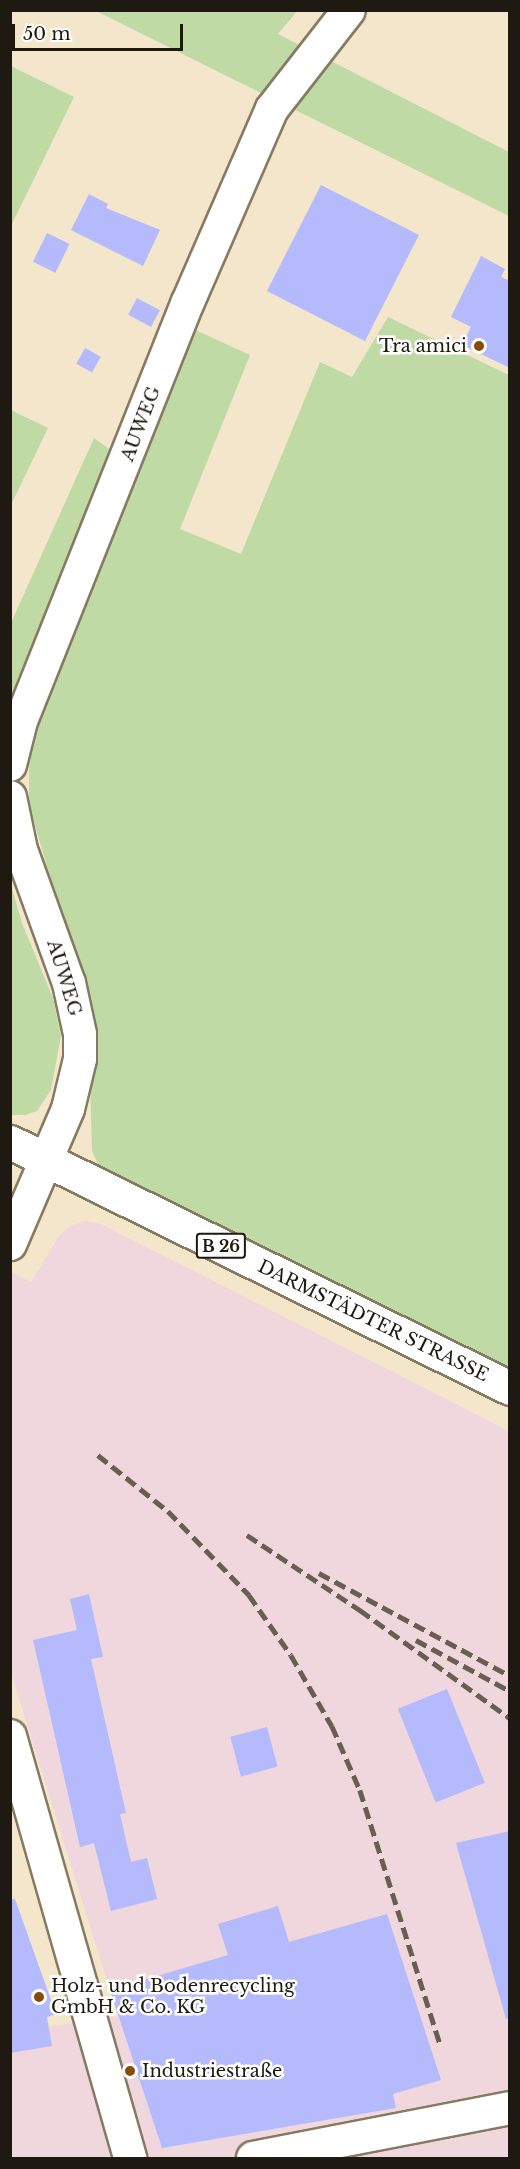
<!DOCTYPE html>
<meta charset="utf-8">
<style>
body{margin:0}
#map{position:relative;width:520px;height:2169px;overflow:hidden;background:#f4e6cb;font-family:"Libre Baskerville",serif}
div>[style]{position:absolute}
.industrial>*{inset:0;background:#f0d6dd}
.green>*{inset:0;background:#bfdaa5}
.building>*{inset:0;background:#b4bafc;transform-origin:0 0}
.roads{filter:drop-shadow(2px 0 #877a62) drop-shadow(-2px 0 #877a62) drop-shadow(0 2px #877a62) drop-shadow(0 -2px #877a62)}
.minor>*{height:32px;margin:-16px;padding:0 16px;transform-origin:16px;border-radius:16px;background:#fff}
.major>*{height:33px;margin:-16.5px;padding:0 16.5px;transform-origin:16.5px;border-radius:16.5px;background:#fff}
.rail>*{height:4.5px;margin-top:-2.25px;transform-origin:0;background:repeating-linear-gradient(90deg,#685f50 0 12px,transparent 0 18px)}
.dots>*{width:16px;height:16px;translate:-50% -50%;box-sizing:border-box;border:3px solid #fff;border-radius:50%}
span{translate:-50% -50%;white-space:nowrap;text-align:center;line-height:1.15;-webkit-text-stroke:5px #fff;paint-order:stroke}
.shield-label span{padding:2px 4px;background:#fff;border:2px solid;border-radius:4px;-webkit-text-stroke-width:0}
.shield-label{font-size:16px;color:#1f1a11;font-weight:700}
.poi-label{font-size:18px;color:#1f1a11}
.right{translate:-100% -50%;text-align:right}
.left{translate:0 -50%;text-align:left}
.street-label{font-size:18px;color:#1f1a11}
.frame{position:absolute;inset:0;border:12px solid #1f1a11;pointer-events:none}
.scale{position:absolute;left:12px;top:24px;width:171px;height:27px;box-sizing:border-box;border:3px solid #1f1a11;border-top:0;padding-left:8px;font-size:18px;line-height:21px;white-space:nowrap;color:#1f1a11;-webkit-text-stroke:4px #fff;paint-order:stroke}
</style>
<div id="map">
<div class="industrial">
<i style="clip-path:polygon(85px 1221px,99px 1223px,509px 1431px,509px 2158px,11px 2158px,11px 2033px,118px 2016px,11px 1673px,10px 1272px,31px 1282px,59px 1236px,70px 1226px)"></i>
</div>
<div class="green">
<i style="clip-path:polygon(96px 11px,297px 11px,278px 34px,509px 152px,509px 216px)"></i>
<i style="clip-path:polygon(11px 66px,74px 97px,11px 226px)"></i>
<i style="clip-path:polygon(388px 317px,509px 375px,509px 1377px,109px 1177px,99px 1166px,92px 1151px,88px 1006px,29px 805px,29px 740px,191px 328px,250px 355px,180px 529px,241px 554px,320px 362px,352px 377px)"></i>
<i style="clip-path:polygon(11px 410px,48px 428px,11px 505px)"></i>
<i style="clip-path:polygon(94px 438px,109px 449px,112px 467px,11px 704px,11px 623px)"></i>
<i style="clip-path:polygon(11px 885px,22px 923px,53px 998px,61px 1035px,51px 1090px,37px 1111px,25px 1115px,11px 1115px)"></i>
</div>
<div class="building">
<i style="left:321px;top:185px;width:110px;height:119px;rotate:27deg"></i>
<i style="clip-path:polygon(89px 194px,108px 204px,106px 208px,160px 230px,143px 266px,71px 230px)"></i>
<i style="left:47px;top:233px;width:25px;height:32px;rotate:26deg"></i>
<i style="clip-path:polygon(481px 256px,505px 269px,501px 277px,510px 281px,510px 368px,462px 345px,471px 327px,451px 317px)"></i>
<i style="left:137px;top:298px;width:26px;height:19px;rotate:28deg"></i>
<i style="left:85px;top:348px;width:18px;height:18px;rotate:29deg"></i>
<i style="clip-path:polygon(89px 1594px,103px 1657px,91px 1659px,126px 1813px,120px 1814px,131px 1862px,147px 1858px,157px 1899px,111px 1911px,94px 1843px,80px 1847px,33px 1640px,77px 1630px,70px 1599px)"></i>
<i style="left:447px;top:1689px;width:101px;height:53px;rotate:68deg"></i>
<i style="left:267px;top:1727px;width:41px;height:38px;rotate:75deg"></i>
<i style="clip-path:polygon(510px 1831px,510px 2018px,506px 2019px,456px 1843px)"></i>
<i style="clip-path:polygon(10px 1899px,15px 1899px,56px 2014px,47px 2017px,52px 2046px,10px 2053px)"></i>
<i style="clip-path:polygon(278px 1906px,289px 1942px,387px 1914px,441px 2080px,393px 2094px,396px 2108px,162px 2148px,110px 1990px,228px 1955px,218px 1924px)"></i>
</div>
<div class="roads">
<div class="minor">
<i style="left:10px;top:765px;width:45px;rotate:-76deg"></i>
<i style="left:21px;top:721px;width:451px;rotate:-68.3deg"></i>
<i style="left:188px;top:302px;width:210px;rotate:-66.5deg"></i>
<i style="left:272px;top:109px;width:125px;rotate:-52.1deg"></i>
<i style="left:10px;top:797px;width:54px;rotate:78.3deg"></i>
<i style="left:21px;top:850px;width:141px;rotate:70.2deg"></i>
<i style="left:69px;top:983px;width:52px;rotate:77.8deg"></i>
<i style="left:80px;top:1034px;width:25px;rotate:90deg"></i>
<i style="left:80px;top:1059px;width:51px;rotate:103.5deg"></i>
<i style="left:68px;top:1109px;width:147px;rotate:113.2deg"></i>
<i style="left:10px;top:1736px;width:439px;rotate:74.1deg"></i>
<i style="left:253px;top:2158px;width:262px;rotate:-11deg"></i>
</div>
<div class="major">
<i style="left:10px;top:1142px;width:557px;rotate:26.2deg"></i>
</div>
</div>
<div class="rail">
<i style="left:98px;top:1455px;width:90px;rotate:38.7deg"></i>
<i style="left:168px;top:1511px;width:117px;rotate:46deg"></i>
<i style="left:249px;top:1595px;width:73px;rotate:55deg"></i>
<i style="left:291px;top:1655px;width:82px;rotate:60deg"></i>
<i style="left:332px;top:1726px;width:70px;rotate:66.4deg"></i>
<i style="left:360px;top:1790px;width:265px;rotate:72.5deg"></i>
<i style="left:247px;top:1535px;width:136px;rotate:33.6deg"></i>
<i style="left:360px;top:1610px;width:185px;rotate:35.8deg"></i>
<i style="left:319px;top:1573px;width:217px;rotate:28.3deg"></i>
<i style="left:416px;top:1640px;width:107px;rotate:28.5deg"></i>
</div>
<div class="dots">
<i style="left:479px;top:346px;background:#884b0a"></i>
<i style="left:39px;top:1997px;background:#884b0a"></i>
<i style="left:130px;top:2071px;background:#884b0a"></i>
</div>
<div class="shield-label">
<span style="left:221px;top:1246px">B 26</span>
</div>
<div class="poi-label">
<span class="right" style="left:467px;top:346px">Tra amici</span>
<span class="left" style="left:51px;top:1997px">Holz- und Bodenrecycling<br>GmbH &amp; Co. KG</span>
<span class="left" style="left:142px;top:2071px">Industriestraße</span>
</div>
<div class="street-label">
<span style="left:141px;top:424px;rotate:-69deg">AUWEG</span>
<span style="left:64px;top:978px;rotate:73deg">AUWEG</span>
<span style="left:373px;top:1321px;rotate:26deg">DARMSTÄDTER STRASSE</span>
</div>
<div class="frame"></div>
<div class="scale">50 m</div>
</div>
